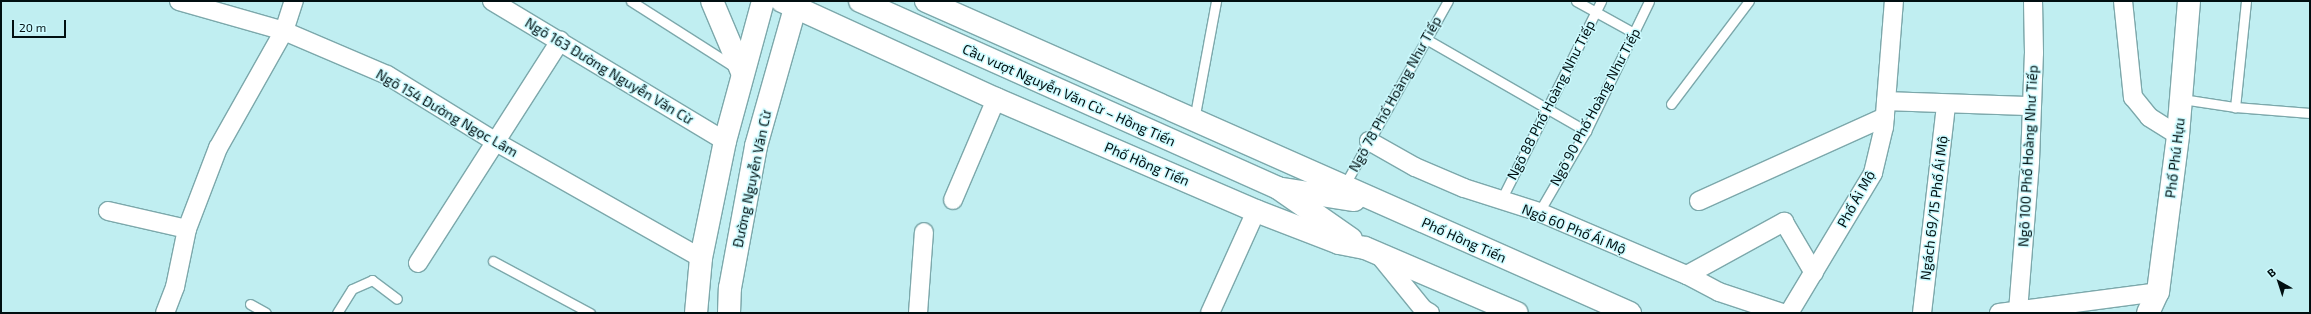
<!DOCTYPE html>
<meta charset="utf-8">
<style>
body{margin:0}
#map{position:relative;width:2311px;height:314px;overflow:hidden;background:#c0eef1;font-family:"Exo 2",sans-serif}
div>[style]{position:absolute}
.roads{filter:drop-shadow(1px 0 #7ca8ab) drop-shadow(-1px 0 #7ca8ab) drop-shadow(0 1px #7ca8ab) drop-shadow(0 -1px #7ca8ab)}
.lane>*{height:9px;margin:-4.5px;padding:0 4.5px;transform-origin:4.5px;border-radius:4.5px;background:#fff}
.street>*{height:18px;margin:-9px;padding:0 9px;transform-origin:9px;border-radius:9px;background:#fff}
.secondary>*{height:22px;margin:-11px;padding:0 11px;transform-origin:11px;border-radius:11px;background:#fff}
.primary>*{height:22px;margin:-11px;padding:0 11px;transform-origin:11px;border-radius:11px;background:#fff}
span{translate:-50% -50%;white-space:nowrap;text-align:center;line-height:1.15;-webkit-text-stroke:3px #cdfbff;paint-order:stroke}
.street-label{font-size:14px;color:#010f11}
.frame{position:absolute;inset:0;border:2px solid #010f11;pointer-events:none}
.north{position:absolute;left:2259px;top:262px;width:40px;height:40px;-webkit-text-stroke:3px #cdfbff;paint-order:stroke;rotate:321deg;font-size:11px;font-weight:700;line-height:16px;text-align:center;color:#010f11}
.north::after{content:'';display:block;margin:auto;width:14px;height:18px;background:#010f11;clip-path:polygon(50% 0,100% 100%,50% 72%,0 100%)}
.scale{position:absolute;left:12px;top:20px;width:54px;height:18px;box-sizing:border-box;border:2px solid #010f11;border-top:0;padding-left:5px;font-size:12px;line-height:14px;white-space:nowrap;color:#010f11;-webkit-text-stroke:3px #cdfbff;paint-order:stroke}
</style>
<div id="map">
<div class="roads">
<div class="lane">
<i style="left:631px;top:1px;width:125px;rotate:32.5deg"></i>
<i style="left:1576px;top:1px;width:66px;rotate:28.9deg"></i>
<i style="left:2246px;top:1px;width:107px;rotate:95.9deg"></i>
<i style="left:2235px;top:107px;width:75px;rotate:4.6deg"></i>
<i style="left:1426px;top:39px;width:185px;rotate:29.9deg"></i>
<i style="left:2182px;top:99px;width:54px;rotate:8.6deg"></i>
<i style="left:1671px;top:104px;width:129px;rotate:-52.9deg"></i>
<i style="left:1194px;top:120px;width:121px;rotate:-79.5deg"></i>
<i style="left:1344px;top:186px;width:212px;rotate:-60.7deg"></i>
<i style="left:1501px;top:200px;width:223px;rotate:-63.3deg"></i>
<i style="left:1539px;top:212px;width:94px;rotate:-59.9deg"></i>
<i style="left:1586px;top:131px;width:144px;rotate:-64.1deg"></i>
<i style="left:493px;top:261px;width:110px;rotate:28.2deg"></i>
<i style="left:250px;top:304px;width:18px;rotate:29deg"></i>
<i style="left:337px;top:313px;width:28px;rotate:-58deg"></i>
<i style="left:352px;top:289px;width:22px;rotate:-24deg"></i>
<i style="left:372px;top:280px;width:31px;rotate:37deg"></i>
</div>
<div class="street">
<i style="left:179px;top:1px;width:109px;rotate:15.9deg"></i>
<i style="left:284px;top:31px;width:112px;rotate:23.1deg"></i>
<i style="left:387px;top:75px;width:128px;rotate:31.6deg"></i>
<i style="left:496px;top:142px;width:236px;rotate:29.5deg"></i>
<i style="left:492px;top:1px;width:272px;rotate:31deg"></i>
<i style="left:2123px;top:1px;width:97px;rotate:84.1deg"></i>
<i style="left:2133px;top:97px;width:26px;rotate:51deg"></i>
<i style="left:2149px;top:117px;width:34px;rotate:32deg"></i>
<i style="left:1886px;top:101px;width:146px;rotate:2deg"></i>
<i style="left:1369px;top:141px;width:53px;rotate:29.5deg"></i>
<i style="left:1415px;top:167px;width:53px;rotate:23.2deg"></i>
<i style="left:1464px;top:188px;width:79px;rotate:17.7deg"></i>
<i style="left:1539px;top:212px;width:161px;rotate:23.1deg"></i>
<i style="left:1687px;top:275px;width:36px;rotate:28deg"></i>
<i style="left:1719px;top:292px;width:66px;rotate:18.4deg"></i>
<i style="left:953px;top:200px;width:110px;rotate:-66.9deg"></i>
<i style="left:1699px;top:201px;width:204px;rotate:-24.3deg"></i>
<i style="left:108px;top:211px;width:81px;rotate:12.8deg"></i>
<i style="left:1380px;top:256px;width:68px;rotate:50.9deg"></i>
<i style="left:1423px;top:309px;width:8px;rotate:30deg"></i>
<i style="left:418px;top:263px;width:264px;rotate:-57.4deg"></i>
<i style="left:1687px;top:275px;width:111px;rotate:-28.7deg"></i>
<i style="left:1784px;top:222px;width:59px;rotate:59.5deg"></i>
<i style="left:2018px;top:311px;width:150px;rotate:-85.4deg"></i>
<i style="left:2030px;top:161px;width:108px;rotate:-87.9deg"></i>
<i style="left:2034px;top:53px;width:52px;rotate:-91.1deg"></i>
<i style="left:165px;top:313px;width:28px;rotate:-69deg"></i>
<i style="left:175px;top:287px;width:59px;rotate:-78.3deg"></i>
<i style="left:187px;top:229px;width:87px;rotate:-69.1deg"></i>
<i style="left:218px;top:148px;width:134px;rotate:-60.6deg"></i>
<i style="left:284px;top:31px;width:32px;rotate:-72deg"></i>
<i style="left:918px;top:313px;width:81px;rotate:-85.8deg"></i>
<i style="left:1210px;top:313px;width:112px;rotate:-65.7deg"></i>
<i style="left:1789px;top:313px;width:163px;rotate:-59deg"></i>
<i style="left:1873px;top:173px;width:47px;rotate:-76.6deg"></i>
<i style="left:1884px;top:127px;width:126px;rotate:-85.5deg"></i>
<i style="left:1922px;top:313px;width:210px;rotate:-83.4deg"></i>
<i style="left:1999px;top:313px;width:160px;rotate:-7.5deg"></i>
</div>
<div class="secondary">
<i style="left:2148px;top:313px;width:23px;rotate:-65deg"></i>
<i style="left:2158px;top:292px;width:158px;rotate:-82.7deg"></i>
<i style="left:2178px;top:135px;width:134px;rotate:-85.3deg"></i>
</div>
<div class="primary">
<i style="left:712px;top:1px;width:77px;rotate:67.1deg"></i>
<i style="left:782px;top:1px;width:235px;rotate:24.6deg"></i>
<i style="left:996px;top:99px;width:283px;rotate:23.3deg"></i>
<i style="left:1256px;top:211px;width:89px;rotate:21.1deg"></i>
<i style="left:1339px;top:243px;width:26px;rotate:11deg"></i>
<i style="left:1365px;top:248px;width:165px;rotate:23.2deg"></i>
<i style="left:860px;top:1px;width:458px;rotate:24.1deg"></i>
<i style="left:1278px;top:188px;width:89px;rotate:34.9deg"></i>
<i style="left:926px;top:1px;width:770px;rotate:23.9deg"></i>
<i style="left:1283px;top:189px;width:72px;rotate:8.8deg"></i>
<i style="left:696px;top:313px;width:55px;rotate:-84.8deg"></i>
<i style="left:701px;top:258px;width:119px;rotate:-78.4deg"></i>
<i style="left:725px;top:141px;width:145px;rotate:-74.8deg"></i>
<i style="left:729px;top:313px;width:25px;rotate:-88deg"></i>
<i style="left:730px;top:288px;width:144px;rotate:-79.6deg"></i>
<i style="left:756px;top:146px;width:151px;rotate:-74.2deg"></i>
</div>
</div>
<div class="street-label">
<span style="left:609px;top:71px;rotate:31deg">Ngõ 163 Đường Nguyễn Văn Cừ</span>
<span style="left:1395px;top:94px;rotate:-61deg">Ngõ 78 Phố Hoàng Như Tiếp</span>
<span style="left:1069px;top:95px;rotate:24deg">Cầu vượt Nguyễn Văn Cừ – Hồng Tiến</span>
<span style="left:1551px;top:100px;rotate:-63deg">Ngõ 88 Phố Hoàng Như Tiếp</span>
<span style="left:1595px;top:107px;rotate:-62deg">Ngõ 90 Phố Hoàng Như Tiếp</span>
<span style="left:447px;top:113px;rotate:30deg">Ngõ 154 Đường Ngọc Lâm</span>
<span style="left:2028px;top:156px;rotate:-87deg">Ngõ 100 Phố Hoàng Như Tiếp</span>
<span style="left:2175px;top:158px;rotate:-83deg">Phố Phú Hựu</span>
<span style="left:1147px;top:164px;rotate:23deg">Phố Hồng Tiến</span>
<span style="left:752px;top:179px;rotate:-78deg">Đường Nguyễn Văn Cừ</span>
<span style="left:1856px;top:199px;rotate:-61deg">Phố Ái Mộ</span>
<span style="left:1934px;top:208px;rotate:-83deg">Ngách 69/15 Phố Ái Mộ</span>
<span style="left:1574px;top:229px;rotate:22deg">Ngõ 60 Phố Ái Mộ</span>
<span style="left:1464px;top:240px;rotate:24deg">Phố Hồng Tiến</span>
</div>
<div class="frame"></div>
<div class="north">B</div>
<div class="scale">20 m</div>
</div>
